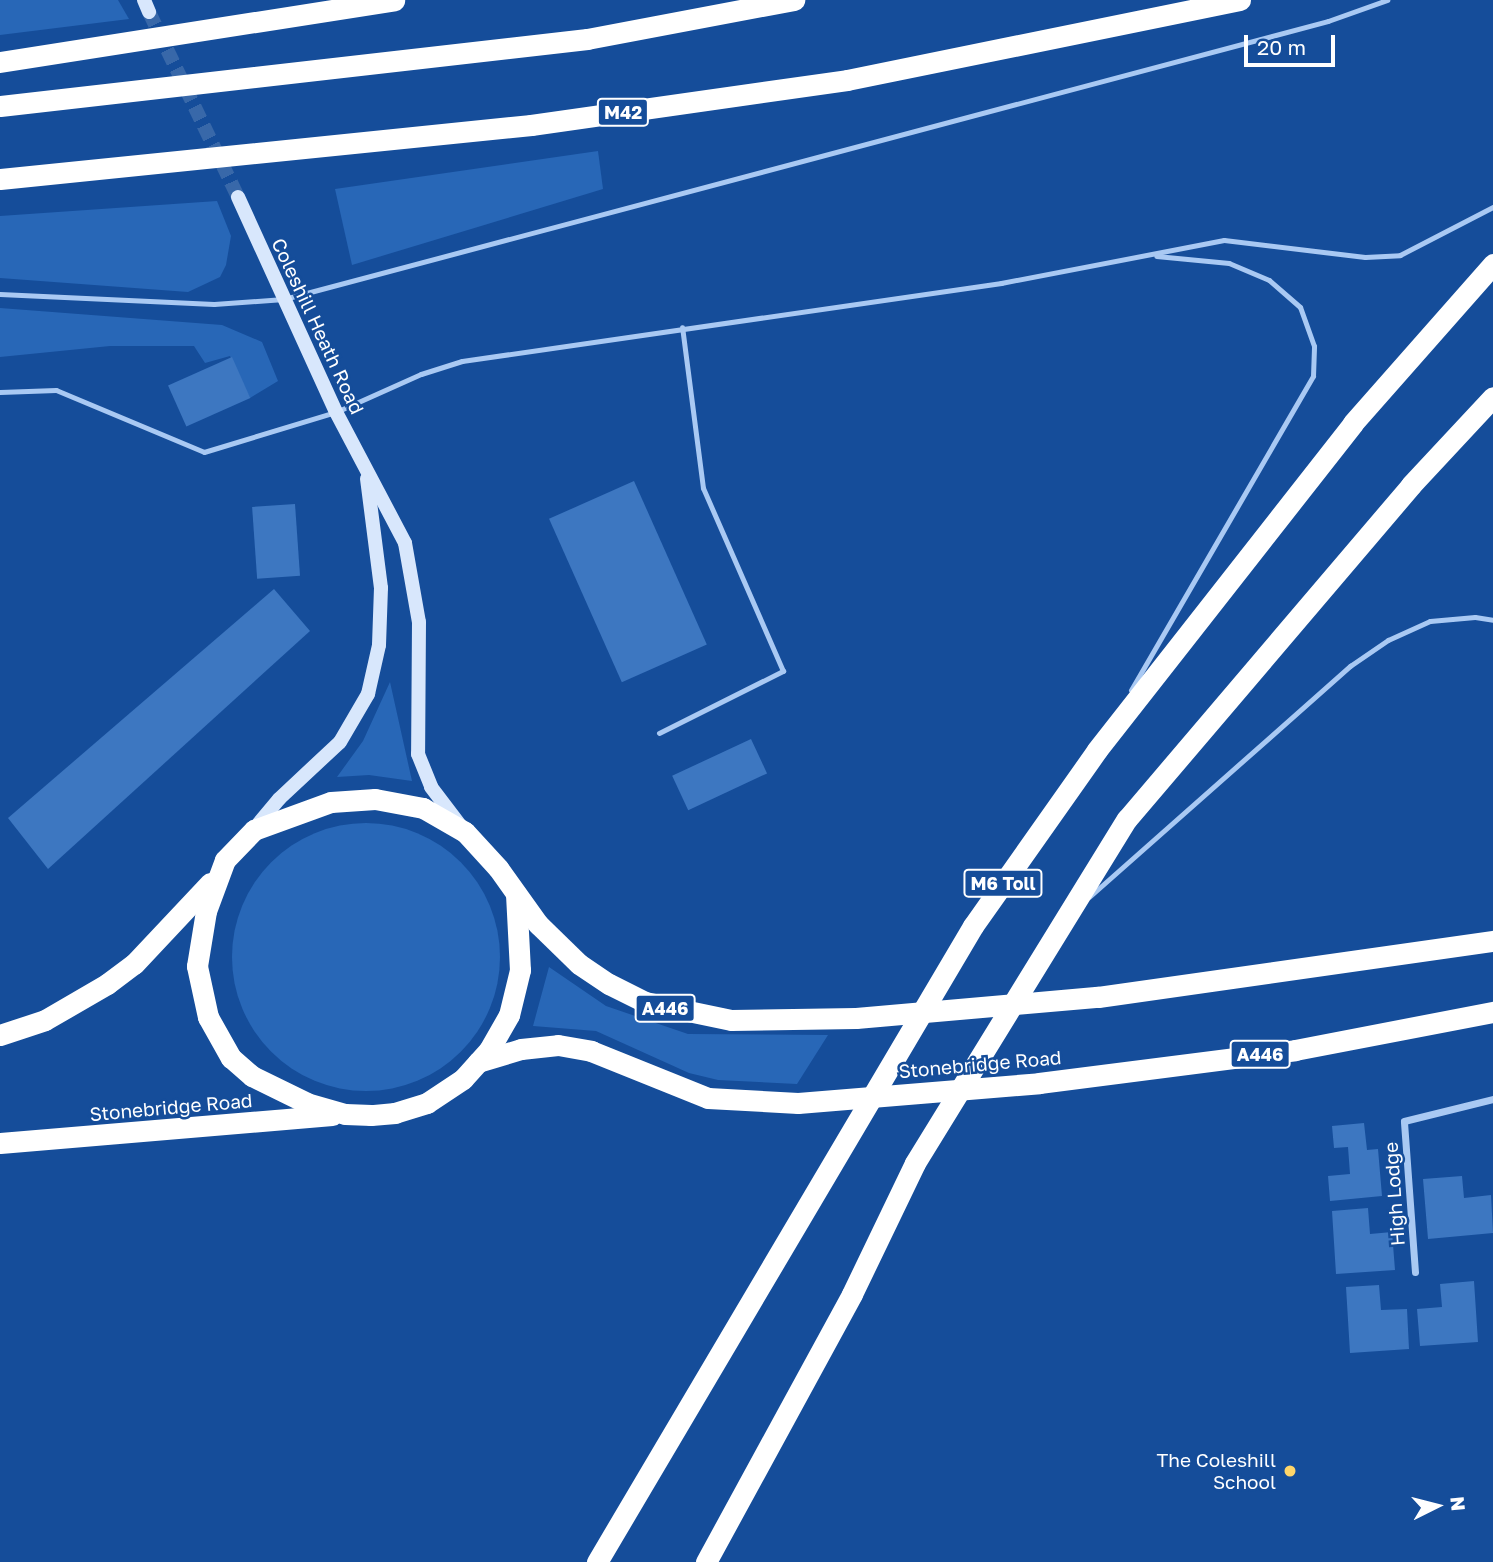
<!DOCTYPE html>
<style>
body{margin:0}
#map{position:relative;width:1493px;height:1562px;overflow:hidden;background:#154d9a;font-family:"Golos Text",sans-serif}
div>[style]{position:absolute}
.green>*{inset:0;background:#2867b7}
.round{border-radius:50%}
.building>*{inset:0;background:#3d77c1;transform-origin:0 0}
.secondary-tunnel>*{height:14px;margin-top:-7px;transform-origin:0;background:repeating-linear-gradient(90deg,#3868a9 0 14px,transparent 0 21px)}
.lane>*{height:5px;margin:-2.5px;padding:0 2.5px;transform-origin:2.5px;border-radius:2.5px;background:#a9c9f3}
.street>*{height:7px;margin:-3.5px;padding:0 3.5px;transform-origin:3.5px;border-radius:3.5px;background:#a9c9f3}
.secondary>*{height:14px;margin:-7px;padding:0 7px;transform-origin:7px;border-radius:7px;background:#d8e7fc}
.highway>*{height:21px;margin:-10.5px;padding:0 10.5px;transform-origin:10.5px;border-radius:10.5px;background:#fff}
.dots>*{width:19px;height:19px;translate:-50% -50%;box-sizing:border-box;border:4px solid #154d9a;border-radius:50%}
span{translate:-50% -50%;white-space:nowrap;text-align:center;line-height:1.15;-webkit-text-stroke:5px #154d9a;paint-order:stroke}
.shield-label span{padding:2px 5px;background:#154d9a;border:2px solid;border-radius:5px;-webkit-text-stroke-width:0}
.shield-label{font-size:18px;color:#fff;font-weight:700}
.street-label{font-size:19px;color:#fff}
.poi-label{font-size:19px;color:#fff}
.right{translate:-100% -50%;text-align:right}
.north{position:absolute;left:1402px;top:1471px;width:70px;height:70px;-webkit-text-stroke:5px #154d9a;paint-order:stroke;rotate:84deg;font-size:19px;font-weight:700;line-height:28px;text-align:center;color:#fff}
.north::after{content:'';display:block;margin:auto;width:24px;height:32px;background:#fff;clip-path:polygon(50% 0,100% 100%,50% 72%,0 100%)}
.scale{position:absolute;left:1244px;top:35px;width:91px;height:32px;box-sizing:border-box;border:4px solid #fff;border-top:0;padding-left:9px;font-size:21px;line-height:24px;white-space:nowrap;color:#fff;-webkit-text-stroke:5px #154d9a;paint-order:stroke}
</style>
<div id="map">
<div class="green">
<i style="clip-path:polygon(0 0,118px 0,129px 19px,0 35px)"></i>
<i style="clip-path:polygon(598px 151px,603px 189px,352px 265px,335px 189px)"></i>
<i style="clip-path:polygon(217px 201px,231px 236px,226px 265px,220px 277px,188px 292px,0 278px,0 216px)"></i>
<i style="clip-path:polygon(0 308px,222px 325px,262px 342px,278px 381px,250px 398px,230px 356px,205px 363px,194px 346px,110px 346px,0 357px)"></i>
<i style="clip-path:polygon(390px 682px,412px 781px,369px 775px,337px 777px,363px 741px)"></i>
<i class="round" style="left:232px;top:823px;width:268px;height:268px"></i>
<i style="clip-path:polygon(549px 967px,606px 1006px,688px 1034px,828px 1035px,797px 1084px,718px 1080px,689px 1073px,596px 1031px,533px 1026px)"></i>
</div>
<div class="building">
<i style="left:232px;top:357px;width:45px;height:70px;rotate:66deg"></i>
<i style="left:634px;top:481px;width:179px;height:93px;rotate:66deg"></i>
<i style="left:295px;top:504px;width:72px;height:43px;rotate:86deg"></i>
<i style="clip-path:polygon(274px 589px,310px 631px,48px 869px,8px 818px)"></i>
<i style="left:751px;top:739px;width:38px;height:87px;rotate:65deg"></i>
<i style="clip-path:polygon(1364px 1123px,1367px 1150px,1378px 1149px,1382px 1196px,1330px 1201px,1328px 1176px,1350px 1174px,1348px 1147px,1334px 1148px,1332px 1126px)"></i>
<i style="clip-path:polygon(1462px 1176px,1464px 1198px,1491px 1195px,1493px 1233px,1428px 1239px,1423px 1179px)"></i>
<i style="clip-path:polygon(1368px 1208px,1370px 1234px,1392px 1232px,1395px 1270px,1336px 1274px,1332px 1211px)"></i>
<i style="clip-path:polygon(1474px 1281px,1478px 1342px,1420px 1346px,1417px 1309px,1442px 1307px,1440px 1284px)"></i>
<i style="clip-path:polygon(1379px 1285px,1381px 1310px,1407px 1309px,1409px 1349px,1350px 1353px,1346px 1287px)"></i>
</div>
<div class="secondary-tunnel">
<i style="left:149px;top:12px;width:205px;rotate:64.3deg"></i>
</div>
<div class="lane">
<i style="left:0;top:294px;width:214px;rotate:2.7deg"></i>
<i style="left:214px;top:304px;width:70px;rotate:-4.1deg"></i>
<i style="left:284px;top:299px;width:1080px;rotate:-14.91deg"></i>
<i style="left:1328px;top:21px;width:63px;rotate:-19.6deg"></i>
<i style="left:0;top:392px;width:56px;rotate:-2deg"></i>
<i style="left:56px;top:390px;width:160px;rotate:22.7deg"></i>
<i style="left:204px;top:452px;width:138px;rotate:-16.9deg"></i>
<i style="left:336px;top:412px;width:93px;rotate:-24.1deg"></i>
<i style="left:421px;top:374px;width:43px;rotate:-17.6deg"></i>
<i style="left:462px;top:361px;width:545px;rotate:-8.23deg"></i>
<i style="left:1001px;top:283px;width:227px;rotate:-10.9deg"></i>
<i style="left:1224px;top:240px;width:142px;rotate:6.9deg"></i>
<i style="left:1365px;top:257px;width:35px;rotate:-3deg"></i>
<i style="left:1400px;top:255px;width:105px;rotate:-27.3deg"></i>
<i style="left:1131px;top:690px;width:363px;rotate:-59.9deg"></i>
<i style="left:1313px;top:376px;width:30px;rotate:-88deg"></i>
<i style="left:1314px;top:346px;width:41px;rotate:-109.7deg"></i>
<i style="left:1300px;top:307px;width:41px;rotate:-138.9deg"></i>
<i style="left:1269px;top:280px;width:43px;rotate:-157deg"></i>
<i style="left:1229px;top:263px;width:73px;rotate:-174.5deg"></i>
<i style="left:659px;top:733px;width:139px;rotate:-26.6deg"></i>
<i style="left:783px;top:671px;width:200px;rotate:-113.6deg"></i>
<i style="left:703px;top:488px;width:162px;rotate:-97.4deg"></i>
<i style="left:1089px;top:897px;width:349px;rotate:-41.5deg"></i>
<i style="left:1350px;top:666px;width:46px;rotate:-34.4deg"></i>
<i style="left:1388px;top:640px;width:46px;rotate:-24.3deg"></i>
<i style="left:1430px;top:621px;width:45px;rotate:-5.1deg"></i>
<i style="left:1475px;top:617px;width:18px;rotate:9deg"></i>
</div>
<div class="street">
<i style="left:1415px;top:1272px;width:151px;rotate:-94.2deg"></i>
<i style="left:1404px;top:1121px;width:92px;rotate:-13.9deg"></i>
</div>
<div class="secondary">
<i style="left:144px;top:0;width:13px;rotate:67deg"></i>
<i style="left:238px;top:197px;width:236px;rotate:65.5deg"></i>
<i style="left:336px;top:412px;width:148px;rotate:62.2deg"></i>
<i style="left:405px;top:543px;width:80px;rotate:80deg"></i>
<i style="left:419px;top:622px;width:132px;rotate:90.4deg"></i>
<i style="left:418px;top:754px;width:35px;rotate:68deg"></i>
<i style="left:431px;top:787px;width:48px;rotate:52.7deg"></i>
<i style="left:254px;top:829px;width:39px;rotate:-50deg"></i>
<i style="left:279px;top:799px;width:83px;rotate:-43.1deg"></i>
<i style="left:340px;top:742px;width:56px;rotate:-59.7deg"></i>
<i style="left:368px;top:694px;width:50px;rotate:-77.3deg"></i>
<i style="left:379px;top:645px;width:57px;rotate:-88deg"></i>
<i style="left:381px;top:588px;width:110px;rotate:-97.3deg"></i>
</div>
<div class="highway">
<i style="left:0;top:62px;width:399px;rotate:-8.9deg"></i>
<i style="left:0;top:106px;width:591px;rotate:-6.51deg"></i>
<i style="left:587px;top:39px;width:211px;rotate:-10.7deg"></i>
<i style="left:0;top:179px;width:534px;rotate:-5.81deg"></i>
<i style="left:531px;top:125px;width:319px;rotate:-8.1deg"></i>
<i style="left:847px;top:80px;width:401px;rotate:-11.5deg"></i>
<i style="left:516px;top:894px;width:76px;rotate:87deg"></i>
<i style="left:520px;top:970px;width:46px;rotate:103.7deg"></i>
<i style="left:509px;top:1015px;width:40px;rotate:119.7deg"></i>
<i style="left:489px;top:1050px;width:39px;rotate:132deg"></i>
<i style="left:463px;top:1079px;width:43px;rotate:146.3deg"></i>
<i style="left:427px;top:1103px;width:34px;rotate:163deg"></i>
<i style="left:395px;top:1113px;width:24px;rotate:175deg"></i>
<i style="left:371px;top:1115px;width:26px;rotate:-178deg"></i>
<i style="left:345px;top:1114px;width:40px;rotate:-164deg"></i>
<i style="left:307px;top:1103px;width:61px;rotate:-153.9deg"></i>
<i style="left:252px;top:1076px;width:28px;rotate:-139deg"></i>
<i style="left:231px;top:1058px;width:47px;rotate:-119.3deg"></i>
<i style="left:208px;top:1017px;width:52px;rotate:-102.2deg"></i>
<i style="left:197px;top:966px;width:56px;rotate:-80.7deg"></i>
<i style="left:206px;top:911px;width:54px;rotate:-69.6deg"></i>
<i style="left:225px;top:860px;width:42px;rotate:-46deg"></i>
<i style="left:254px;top:830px;width:82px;rotate:-20deg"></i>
<i style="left:331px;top:802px;width:44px;rotate:-3.9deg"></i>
<i style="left:375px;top:799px;width:49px;rotate:10.6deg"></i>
<i style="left:423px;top:808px;width:48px;rotate:29.7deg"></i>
<i style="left:465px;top:832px;width:49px;rotate:47.5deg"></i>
<i style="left:498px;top:868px;width:69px;rotate:54.5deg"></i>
<i style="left:538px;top:924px;width:57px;rotate:44.3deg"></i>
<i style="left:579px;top:964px;width:36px;rotate:34deg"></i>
<i style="left:609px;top:984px;width:40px;rotate:26.6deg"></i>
<i style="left:645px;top:1002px;width:88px;rotate:11.8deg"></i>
<i style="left:731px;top:1020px;width:125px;rotate:-0.9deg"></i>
<i style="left:856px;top:1018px;width:243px;rotate:-5deg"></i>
<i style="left:1098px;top:997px;width:399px;rotate:-8.1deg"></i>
<i style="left:0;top:1035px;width:47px;rotate:-18.4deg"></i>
<i style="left:45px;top:1020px;width:72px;rotate:-30.1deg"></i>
<i style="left:107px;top:984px;width:34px;rotate:-37deg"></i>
<i style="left:134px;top:964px;width:111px;rotate:-46.8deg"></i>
<i style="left:478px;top:1062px;width:45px;rotate:-16.8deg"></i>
<i style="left:521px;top:1049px;width:37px;rotate:-6deg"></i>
<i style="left:558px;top:1045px;width:34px;rotate:10deg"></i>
<i style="left:591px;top:1051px;width:126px;rotate:21.9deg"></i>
<i style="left:708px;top:1098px;width:90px;rotate:3.2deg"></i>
<i style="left:798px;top:1103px;width:242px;rotate:-4.7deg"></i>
<i style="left:1039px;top:1083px;width:258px;rotate:-7.3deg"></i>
<i style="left:1295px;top:1050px;width:202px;rotate:-10.9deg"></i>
<i style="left:0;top:1143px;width:333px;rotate:-4.8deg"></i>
<i style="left:597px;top:1562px;width:739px;rotate:-59.41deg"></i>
<i style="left:973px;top:926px;width:215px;rotate:-54.8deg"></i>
<i style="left:1097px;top:750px;width:415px;rotate:-51.9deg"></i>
<i style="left:1353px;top:423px;width:212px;rotate:-48.6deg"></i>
<i style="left:706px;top:1562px;width:305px;rotate:-61.4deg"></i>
<i style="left:852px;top:1294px;width:145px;rotate:-64.3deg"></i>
<i style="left:915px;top:1163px;width:404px;rotate:-58.4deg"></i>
<i style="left:1127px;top:819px;width:438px;rotate:-49.6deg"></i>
<i style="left:1411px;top:485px;width:120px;rotate:-47deg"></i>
</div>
<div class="dots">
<i style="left:1290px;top:1471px;background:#ffd66a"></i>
</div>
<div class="shield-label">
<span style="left:623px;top:112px">M42</span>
<span style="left:1003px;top:883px">M6 Toll</span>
<span style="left:665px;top:1008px">A446</span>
<span style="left:1260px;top:1054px">A446</span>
</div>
<div class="street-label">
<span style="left:318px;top:326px;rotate:65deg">Coleshill Heath Road</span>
<span style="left:980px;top:1064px;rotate:-5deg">Stonebridge Road</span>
<span style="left:171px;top:1107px;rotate:-5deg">Stonebridge Road</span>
<span style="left:1394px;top:1194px;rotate:-94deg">High Lodge</span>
</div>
<div class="poi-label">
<span class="right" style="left:1276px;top:1471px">The Coleshill<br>School</span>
</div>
<div class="north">N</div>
<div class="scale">20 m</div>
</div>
